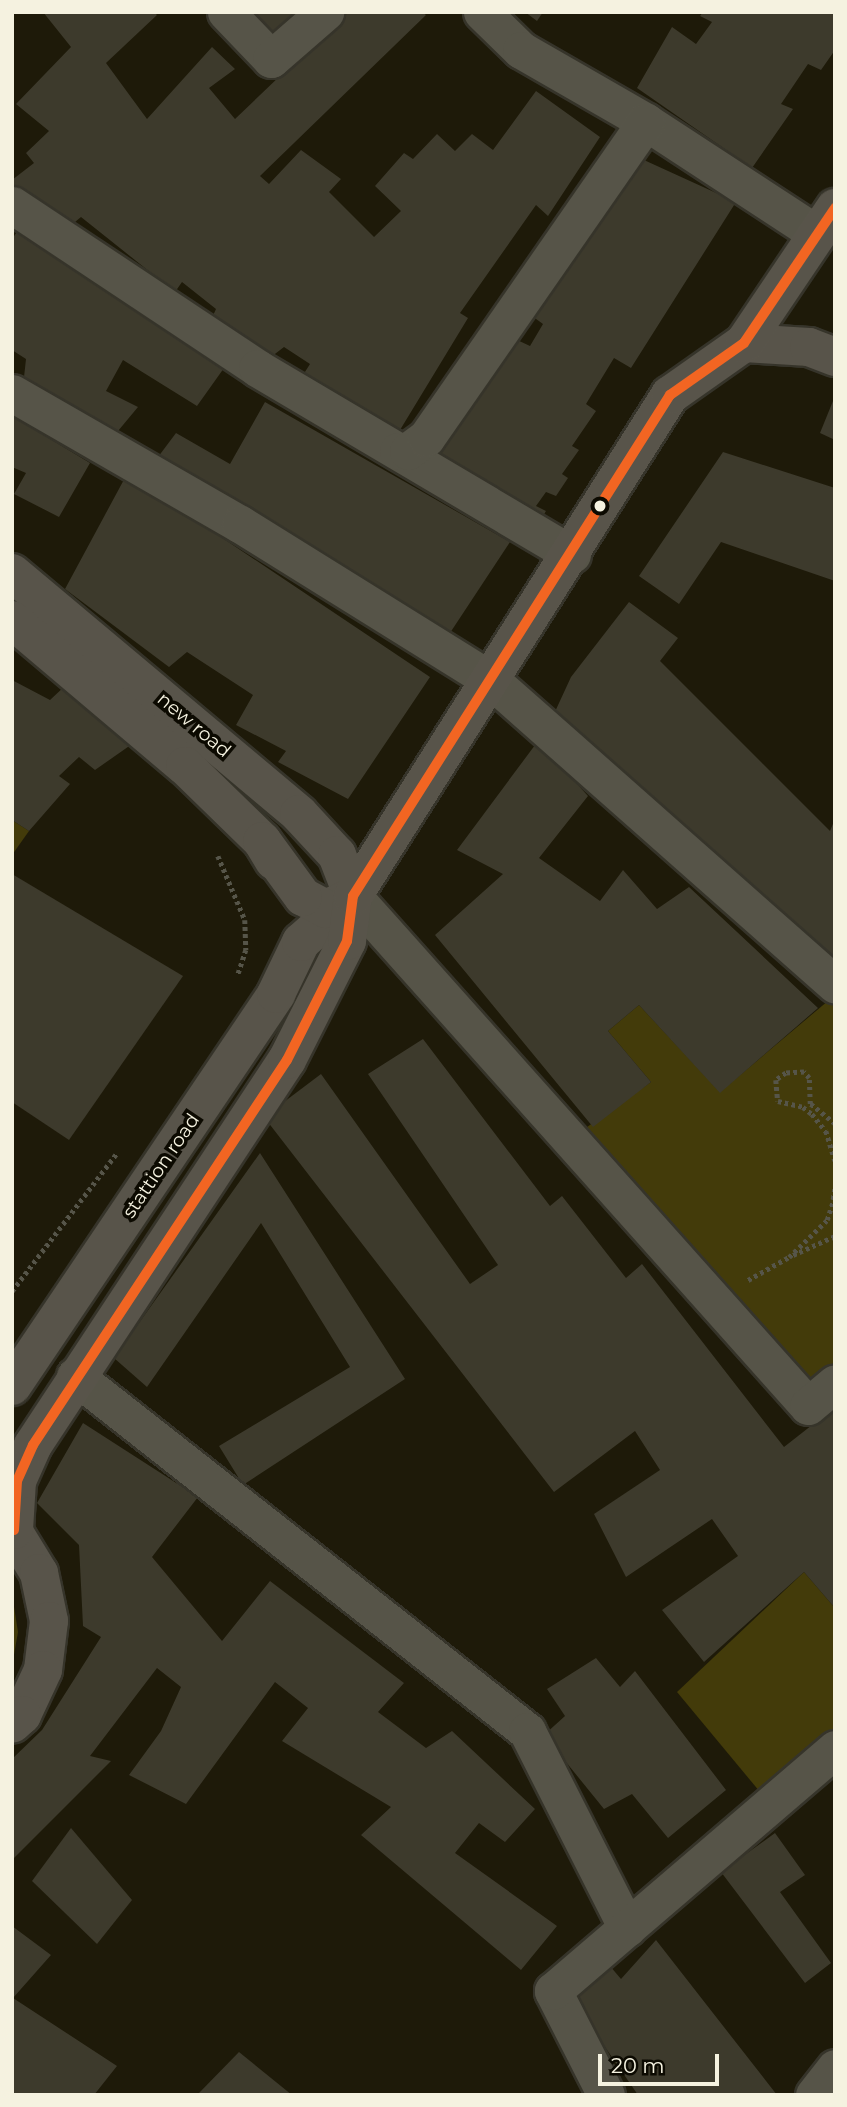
<!DOCTYPE html>
<style>
body{margin:0}
#map{position:relative;width:847px;height:2107px;overflow:hidden;background:#1e1a09;font-family:Montserrat,sans-serif}
div>[style]{position:absolute}
.green>*{inset:0;background:#433b0a}
.building>*{inset:0;background:#3d3a2c}
.path>*{height:4.5px;margin-top:-2.25px;transform-origin:0;background:repeating-linear-gradient(90deg,#565549 0 3.5px,transparent 0 7px)}
.roads{filter:drop-shadow(2px 0 #36342a) drop-shadow(-2px 0 #36342a) drop-shadow(0 2px #36342a) drop-shadow(0 -2px #36342a)}
.street>*{height:37px;margin:-18.5px;padding:0 18.5px;transform-origin:18.5px;border-radius:18.5px;background:#565448}
.secondary>*{height:38px;margin:-19px;padding:0 19px;transform-origin:19px;border-radius:19px;background:#58544a}
.bus-1>*{height:10px;margin:-5px;padding:0 5px;transform-origin:5px;border-radius:5px;background:#f26522}
.dots>*{width:19px;height:19px;translate:-50% -50%;box-sizing:border-box;border:4px solid #0c0a01;border-radius:50%}
span{translate:-50% -50%;white-space:nowrap;text-align:center;line-height:1.15;-webkit-text-stroke:7px #0c0a01;paint-order:stroke}
.street-label{font-size:19px;color:#f5f2e0}
.frame{position:absolute;inset:0;border:14px solid #f5f2e0;pointer-events:none}
.scale{position:absolute;left:598px;top:2054px;width:121px;height:32px;box-sizing:border-box;border:4px solid #f5f2e0;border-top:0;padding-left:9px;font-size:21px;line-height:24px;white-space:nowrap;color:#f5f2e0;-webkit-text-stroke:5px #0c0a01;paint-order:stroke}
</style>
<div id="map">
<div class="green">
<i style="clip-path:polygon(12px 820px,29px 831px,12px 855px)"></i>
<i style="clip-path:polygon(835px 995px,835px 1383px,808px 1406px,570px 1139px,651px 1082px,608px 1031px,639px 1005px,720px 1092px)"></i>
<i style="clip-path:polygon(804px 1572px,835px 1608px,835px 1747px,770px 1804px,677px 1692px)"></i>
<i style="clip-path:polygon(12px 1594px,18px 1632px,12px 1666px)"></i>
</div>
<div class="building">
<i style="clip-path:polygon(43px 12px,154px 12px,157px 15px,106px 63px,147px 119px,212px 47px,235px 69px,209px 88px,235px 119px,347px 12px,422px 12px,426px 15px,260px 176px,269px 184px,301px 150px,341px 179px,329px 192px,374px 237px,401px 211px,375px 186px,404px 153px,413px 159px,437px 134px,455px 151px,472px 134px,493px 150px,536px 91px,600px 137px,548px 216px,536px 205px,460px 313px,468px 318px,400px 430px,303px 375px,310px 364px,284px 347px,271px 357px,211px 320px,216px 309px,182px 282px,175px 292px,81px 217px,69px 227px,12px 185px,12px 180px,34px 163px,26px 153px,49px 131px,16px 104px,71px 47px)"></i>
<i style="clip-path:polygon(240px 12px,300px 12px,268px 42px)"></i>
<i style="clip-path:polygon(525px 12px,543px 12px,537px 21px)"></i>
<i style="clip-path:polygon(703px 12px,835px 12px,835px 50px,821px 70px,808px 64px,781px 104px,793px 109px,752px 168px,637px 88px,672px 27px,696px 44px,712px 22px,700px 16px)"></i>
<i style="clip-path:polygon(633px 155px,736px 202px,631px 368px,614px 358px,586px 404px,596px 411px,572px 446px,579px 450px,562px 474px,568px 478px,556px 496px,546px 492px,536px 506px,546px 511px,540px 521px,429px 454px,483px 374px,489px 380px,513px 338px,530px 346px,543px 324px,525px 311px)"></i>
<i style="clip-path:polygon(21px 226px,229px 361px,197px 406px,123px 360px,106px 391px,138px 407px,118px 431px,24px 377px,26px 359px,12px 350px,12px 239px)"></i>
<i style="clip-path:polygon(835px 396px,835px 440px,820px 433px)"></i>
<i style="clip-path:polygon(265px 402px,510px 542px,448px 636px,158px 457px,176px 433px,230px 464px)"></i>
<i style="clip-path:polygon(12px 416px,90px 463px,59px 517px,14px 494px,26px 473px,12px 467px)"></i>
<i style="clip-path:polygon(723px 452px,835px 488px,835px 581px,721px 542px,679px 604px,639px 576px)"></i>
<i style="clip-path:polygon(127px 474px,430px 677px,348px 799px,278px 762px,286px 751px,236px 725px,253px 695px,187px 652px,169px 667px,65px 589px)"></i>
<i style="clip-path:polygon(629px 602px,678px 638px,660px 661px,830px 831px,835px 819px,835px 964px,553px 716px,571px 677px)"></i>
<i style="clip-path:polygon(12px 680px,50px 700px,66px 685px,135px 742px,95px 770px,79px 757px,59px 776px,70px 784px,29px 831px,12px 820px)"></i>
<i style="clip-path:polygon(538px 741px,588px 796px,539px 858px,600px 901px,623px 870px,657px 909px,689px 887px,818px 1008px,720px 1093px,639px 1005px,608px 1031px,651px 1082px,593px 1127px,435px 935px,503px 874px,457px 850px)"></i>
<i style="clip-path:polygon(12px 874px,183px 976px,69px 1140px,12px 1102px)"></i>
<i style="clip-path:polygon(423px 1039px,550px 1206px,562px 1196px,626px 1278px,642px 1264px,784px 1447px,835px 1407px,835px 1608px,804px 1572px,704px 1662px,662px 1610px,738px 1556px,712px 1519px,626px 1577px,594px 1514px,660px 1470px,635px 1431px,554px 1492px,264px 1117px,321px 1074px,470px 1284px,498px 1265px,368px 1074px)"></i>
<i style="clip-path:polygon(260px 1153px,405px 1379px,243px 1485px,219px 1446px,350px 1367px,261px 1223px,147px 1387px,114px 1358px)"></i>
<i style="clip-path:polygon(83px 1423px,198px 1497px,152px 1557px,222px 1641px,270px 1581px,404px 1683px,378px 1712px,426px 1748px,452px 1731px,535px 1809px,505px 1842px,479px 1823px,455px 1853px,557px 1926px,521px 1970px,361px 1835px,391px 1807px,282px 1741px,308px 1708px,275px 1682px,186px 1804px,129px 1775px,161px 1731px,181px 1687px,157px 1668px,90px 1756px,111px 1761px,12px 1860px,12px 1759px,42px 1730px,101px 1637px,83px 1626px,79px 1545px,37px 1503px)"></i>
<i style="clip-path:polygon(596px 1658px,620px 1687px,635px 1671px,726px 1790px,668px 1838px,632px 1794px,604px 1809px,544px 1735px,565px 1716px,547px 1689px)"></i>
<i style="clip-path:polygon(71px 1828px,132px 1900px,97px 1944px,32px 1881px)"></i>
<i style="clip-path:polygon(775px 1833px,805px 1875px,780px 1892px,831px 1963px,805px 1983px,721px 1872px)"></i>
<i style="clip-path:polygon(12px 1926px,51px 1955px,13px 1998px,117px 2066px,94px 2095px,12px 2094px)"></i>
<i style="clip-path:polygon(656px 1940px,777px 2095px,638px 2095px,565px 1989px,604px 1959px,621px 1979px)"></i>
<i style="clip-path:polygon(239px 2052px,292px 2095px,199px 2093px)"></i>
</div>
<div class="path">
<i style="left:218px;top:856px;width:69px;rotate:67.1deg"></i>
<i style="left:245px;top:920px;width:30px;rotate:88deg"></i>
<i style="left:246px;top:950px;width:25px;rotate:108deg"></i>
<i style="left:835px;top:1124px;width:32px;rotate:-141deg"></i>
<i style="left:810px;top:1104px;width:26px;rotate:-92deg"></i>
<i style="left:809px;top:1078px;width:8px;rotate:-130deg"></i>
<i style="left:804px;top:1072px;width:18px;rotate:177deg"></i>
<i style="left:786px;top:1073px;width:12px;rotate:145deg"></i>
<i style="left:776px;top:1080px;width:21px;rotate:85deg"></i>
<i style="left:778px;top:1101px;width:26px;rotate:13deg"></i>
<i style="left:803px;top:1107px;width:11px;rotate:38deg"></i>
<i style="left:812px;top:1114px;width:22px;rotate:51deg"></i>
<i style="left:826px;top:1131px;width:31px;rotate:73deg"></i>
<i style="left:833px;top:1199px;width:13px;rotate:-81deg"></i>
<i style="left:793px;top:1255px;width:46px;rotate:-24.3deg"></i>
<i style="left:748px;top:1280px;width:47px;rotate:-29.3deg"></i>
<i style="left:789px;top:1257px;width:53px;rotate:-44.2deg"></i>
<i style="left:827px;top:1220px;width:25px;rotate:-72deg"></i>
<i style="left:12px;top:1291px;width:172px;rotate:-52.8deg"></i>
</div>
<div class="roads">
<div class="street">
<i style="left:226px;top:12px;width:65px;rotate:46.2deg"></i>
<i style="left:271px;top:59px;width:72px;rotate:-41deg"></i>
<i style="left:482px;top:12px;width:54px;rotate:44.3deg"></i>
<i style="left:521px;top:50px;width:144px;rotate:29.9deg"></i>
<i style="left:646px;top:122px;width:204px;rotate:33.2deg"></i>
<i style="left:12px;top:205px;width:294px;rotate:33.6deg"></i>
<i style="left:257px;top:368px;width:366px;rotate:30.6deg"></i>
<i style="left:12px;top:393px;width:263px;rotate:29.9deg"></i>
<i style="left:240px;top:524px;width:297px;rotate:31.9deg"></i>
<i style="left:492px;top:681px;width:458px;rotate:41.5deg"></i>
<i style="left:398px;top:451px;width:10px"></i>
<i style="left:408px;top:451px;width:22px;rotate:-36deg"></i>
<i style="left:426px;top:438px;width:385px;rotate:-55.2deg"></i>
<i style="left:353px;top:896px;width:683px;rotate:48.26deg"></i>
<i style="left:808px;top:1406px;width:35px;rotate:-40deg"></i>
<i style="left:75px;top:1376px;width:575px;rotate:38.15deg"></i>
<i style="left:527px;top:1731px;width:221px;rotate:63.1deg"></i>
<i style="left:606px;top:2095px;width:117px;rotate:-117deg"></i>
<i style="left:553px;top:1991px;width:372px;rotate:-40.6deg"></i>
<i style="left:814px;top:2095px;width:34px;rotate:-52deg"></i>
</div>
<div class="secondary">
<i style="left:744px;top:343px;width:65px;rotate:3.5deg"></i>
<i style="left:809px;top:347px;width:28px;rotate:21deg"></i>
<i style="left:12px;top:573px;width:375px;rotate:40deg"></i>
<i style="left:299px;top:814px;width:56px;rotate:47.2deg"></i>
<i style="left:337px;top:855px;width:44px;rotate:68.7deg"></i>
<i style="left:12px;top:620px;width:226px;rotate:40.2deg"></i>
<i style="left:185px;top:766px;width:107px;rotate:44.2deg"></i>
<i style="left:262px;top:841px;width:23px;rotate:59deg"></i>
<i style="left:12px;top:1386px;width:473px;rotate:-56deg"></i>
<i style="left:276px;top:994px;width:58px;rotate:-64.3deg"></i>
<i style="left:301px;top:942px;width:69px;rotate:-41.5deg"></i>
<i style="left:353px;top:896px;width:30px;rotate:154deg"></i>
<i style="left:326px;top:909px;width:26px;rotate:-152deg"></i>
<i style="left:303px;top:897px;width:69px;rotate:-126.2deg"></i>
<i style="left:12px;top:1529px;width:52px;rotate:58.5deg"></i>
<i style="left:39px;top:1573px;width:49px;rotate:78.2deg"></i>
<i style="left:49px;top:1621px;width:49px;rotate:97deg"></i>
<i style="left:43px;top:1670px;width:50px;rotate:115deg"></i>
<i style="left:22px;top:1715px;width:13px;rotate:138deg"></i>
<i style="left:14px;top:1530px;width:49px;rotate:-86.5deg"></i>
<i style="left:17px;top:1481px;width:39px;rotate:-66deg"></i>
<i style="left:33px;top:1445px;width:461px;rotate:-56.6deg"></i>
<i style="left:287px;top:1060px;width:133px;rotate:-63.2deg"></i>
<i style="left:347px;top:941px;width:45px;rotate:-82.4deg"></i>
<i style="left:353px;top:896px;width:593px;rotate:-57.68deg"></i>
<i style="left:670px;top:395px;width:90px;rotate:-35.1deg"></i>
<i style="left:744px;top:343px;width:163px;rotate:-56deg"></i>
</div>
</div>
<div class="bus-1">
<i style="left:14px;top:1530px;width:49px;rotate:-86.5deg"></i>
<i style="left:17px;top:1481px;width:39px;rotate:-66deg"></i>
<i style="left:33px;top:1445px;width:461px;rotate:-56.6deg"></i>
<i style="left:287px;top:1060px;width:133px;rotate:-63.2deg"></i>
<i style="left:347px;top:941px;width:45px;rotate:-82.4deg"></i>
<i style="left:353px;top:896px;width:593px;rotate:-57.68deg"></i>
<i style="left:670px;top:395px;width:90px;rotate:-35.1deg"></i>
<i style="left:744px;top:343px;width:163px;rotate:-56deg"></i>
</div>
<div class="dots">
<i style="left:600px;top:506px;background:#f5f2e0"></i>
</div>
<div class="street-label">
<span style="left:194px;top:725px;rotate:40deg">new road</span>
<span style="left:161px;top:1166px;rotate:-56deg">stattion road</span>
</div>
<div class="frame"></div>
<div class="scale">20 m</div>
</div>
